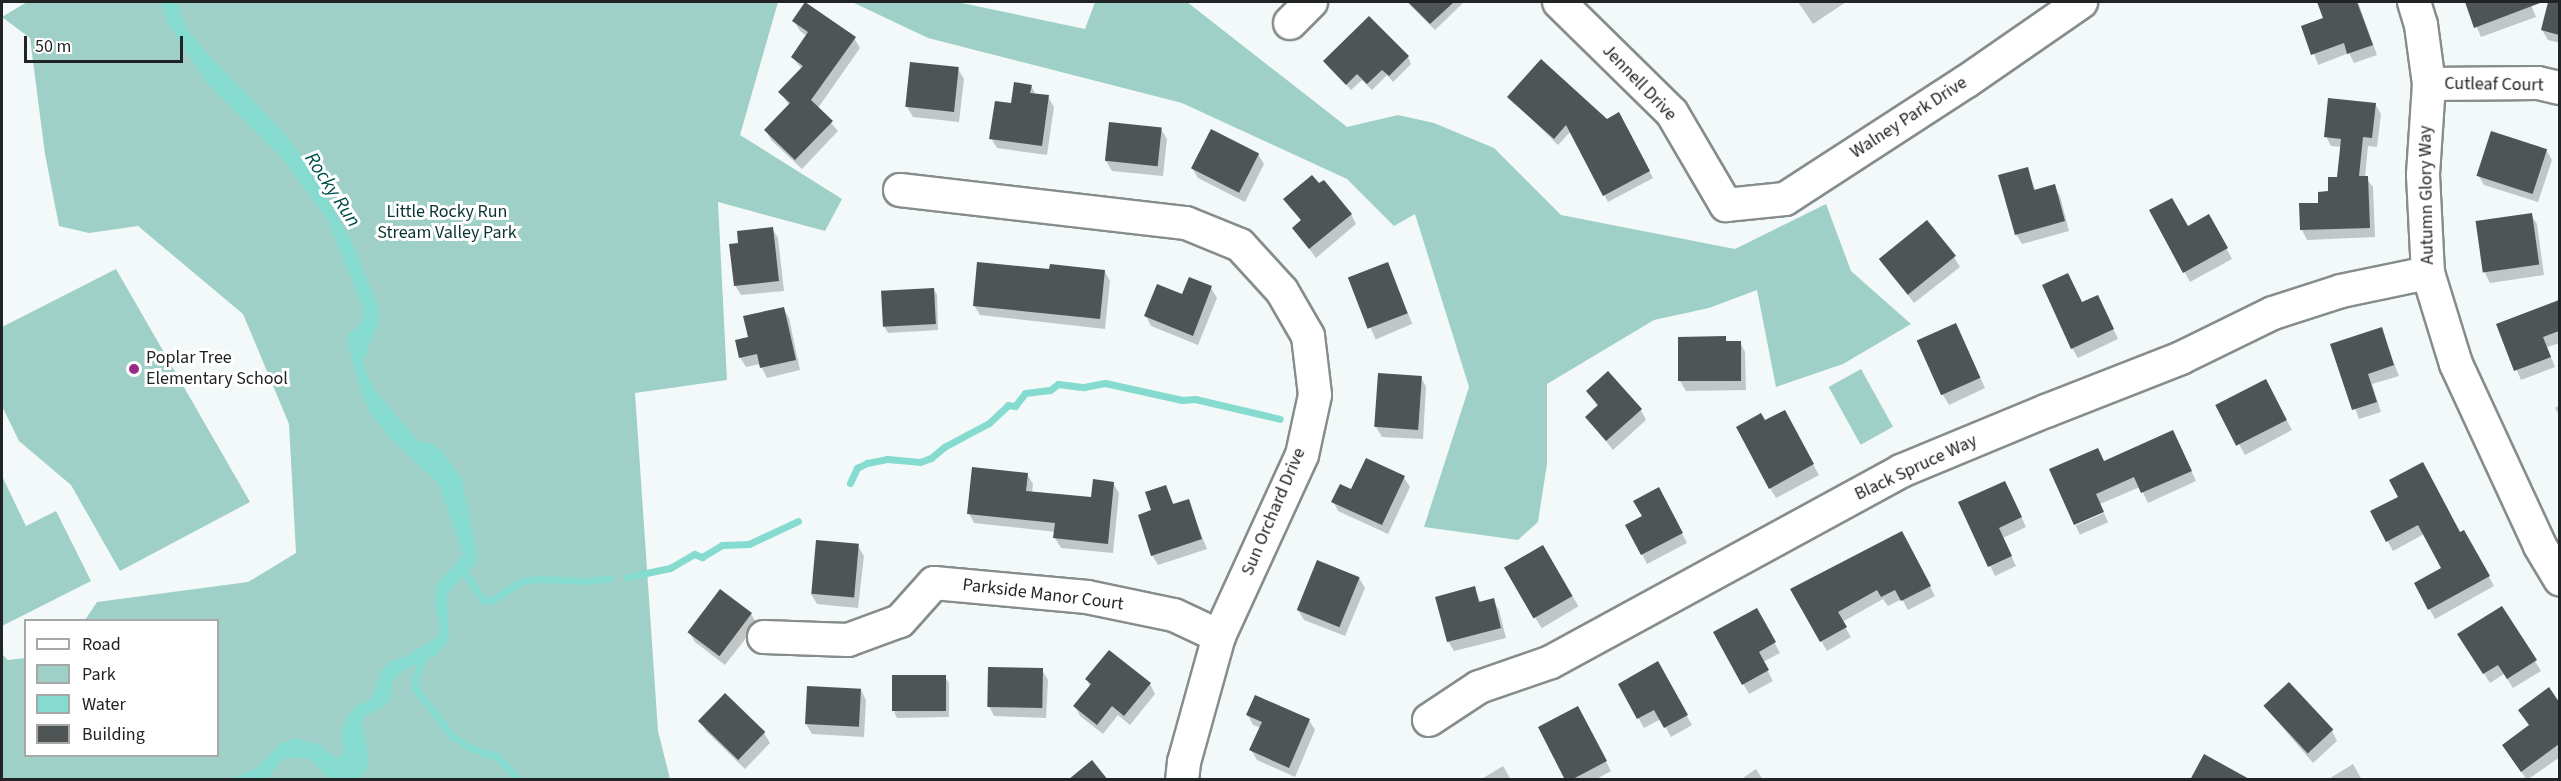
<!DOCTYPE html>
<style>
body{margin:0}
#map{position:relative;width:2561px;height:781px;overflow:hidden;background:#f2f9f8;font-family:"Source Sans 3",sans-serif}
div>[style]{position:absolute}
.green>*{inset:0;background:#9fd0c8;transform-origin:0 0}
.water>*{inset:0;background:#85dbcf}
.shadow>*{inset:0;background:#0003;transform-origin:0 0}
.stream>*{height:7px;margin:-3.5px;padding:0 3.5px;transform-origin:3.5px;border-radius:3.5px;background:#85dbcf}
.building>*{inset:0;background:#4e5554;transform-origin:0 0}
.roads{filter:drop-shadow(2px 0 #868d8c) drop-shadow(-2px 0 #868d8c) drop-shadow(0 2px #868d8c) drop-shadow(0 -2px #868d8c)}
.minor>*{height:32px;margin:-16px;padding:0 16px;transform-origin:16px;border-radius:16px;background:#fff}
.dots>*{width:16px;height:16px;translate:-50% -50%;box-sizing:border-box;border:3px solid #fff;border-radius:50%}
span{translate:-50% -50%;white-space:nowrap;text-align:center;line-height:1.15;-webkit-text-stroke:6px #fff;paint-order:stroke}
.street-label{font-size:18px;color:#212424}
.park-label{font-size:18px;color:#0a3430}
.poi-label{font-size:18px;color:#212424}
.left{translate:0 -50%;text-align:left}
.water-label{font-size:20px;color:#005049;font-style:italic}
.frame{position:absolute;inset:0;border:3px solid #212424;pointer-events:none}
.legend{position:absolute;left:24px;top:619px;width:195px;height:138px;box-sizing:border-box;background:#fff;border:2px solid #a6a7a7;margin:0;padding:8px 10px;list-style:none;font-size:18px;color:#212424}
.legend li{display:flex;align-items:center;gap:12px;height:30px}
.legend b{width:30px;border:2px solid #a6a7a7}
.scale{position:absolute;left:24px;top:36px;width:159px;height:27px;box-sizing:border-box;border:3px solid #212424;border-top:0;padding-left:8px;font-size:18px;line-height:21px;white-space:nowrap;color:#212424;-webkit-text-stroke:4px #fff;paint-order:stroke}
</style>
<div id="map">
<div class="green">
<i style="clip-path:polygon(27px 2px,778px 2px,740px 135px,842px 199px,825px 231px,718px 202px,727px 380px,635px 393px,658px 731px,670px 779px,2px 779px,2px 654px,8px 660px,25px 658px,26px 756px,218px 756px,218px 620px,85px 620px,97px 602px,248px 582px,296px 553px,289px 424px,243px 314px,138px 226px,89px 233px,59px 226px,45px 154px,30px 38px,2px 17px)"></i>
<i style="clip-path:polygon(852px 2px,957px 2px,1085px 29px,1095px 2px,1187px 2px,1347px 127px,1398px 115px,1434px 123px,1494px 148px,1561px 215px,1735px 249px,1826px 204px,1851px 271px,1911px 324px,1843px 364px,1776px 387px,1757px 290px,1709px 308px,1654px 320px,1547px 384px,1547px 464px,1538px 522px,1518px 540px,1424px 527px,1469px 387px,1415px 214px,1394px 226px,1347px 179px,1182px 103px,928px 38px)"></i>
<i style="clip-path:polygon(116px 269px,250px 502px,120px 571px,71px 485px,19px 441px,2px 406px,2px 327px)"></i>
<i style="left:1861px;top:369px;width:66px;height:37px;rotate:61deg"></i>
<i style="clip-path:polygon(2px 476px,26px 526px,56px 511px,91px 581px,2px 626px)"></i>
</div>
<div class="water">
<i style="clip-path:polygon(161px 2px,178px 2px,180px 13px,187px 29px,205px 51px,285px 134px,302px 156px,352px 242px,379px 309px,379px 321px,362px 363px,374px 389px,418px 441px,431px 443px,443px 453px,462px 479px,477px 556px,476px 564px,452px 587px,447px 598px,449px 640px,435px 656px,404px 670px,392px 681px,391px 698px,388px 703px,364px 717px,362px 724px,369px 759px,366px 772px,356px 779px,328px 777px,308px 758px,287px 758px,281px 761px,267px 779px,232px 779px,256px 768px,282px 743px,296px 738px,319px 745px,333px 756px,339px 757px,344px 752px,341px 733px,349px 714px,356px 706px,371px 699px,382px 670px,389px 662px,405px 657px,438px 637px,440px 624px,435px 608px,435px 591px,438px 583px,463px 555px,439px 484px,391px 439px,370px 413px,361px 390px,347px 342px,349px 334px,359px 325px,364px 315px,362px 305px,327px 219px,281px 157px,207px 83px,168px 23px)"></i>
</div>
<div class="shadow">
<i style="clip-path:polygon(1407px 2px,1464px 2px,1435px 30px)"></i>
<i style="clip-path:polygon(1798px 2px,1846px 2px,1813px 24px)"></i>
<i style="clip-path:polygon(2319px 2px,2358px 2px,2377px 55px,2354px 63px,2349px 53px,2318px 65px,2305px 27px,2326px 19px)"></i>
<i style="clip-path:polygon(2466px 2px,2530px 2px,2536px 17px,2481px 37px)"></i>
<i style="clip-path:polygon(2550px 2px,2560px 2px,2560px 43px,2548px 40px,2542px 30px)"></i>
<i style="clip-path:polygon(794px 21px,854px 38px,860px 48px,818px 108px,838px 131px,802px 169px,771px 140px,766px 130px,789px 105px,780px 92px,802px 69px,792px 57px,807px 36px,800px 31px)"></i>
<i style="clip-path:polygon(1408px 57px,1411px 64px,1393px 82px,1387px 75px,1372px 90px,1362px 80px,1351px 90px,1325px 61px)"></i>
<i style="clip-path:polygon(958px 69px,964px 79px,959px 122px,913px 117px,907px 107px)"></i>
<i style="clip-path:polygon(1031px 86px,1036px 95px,1048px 97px,1054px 107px,1047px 155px,997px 148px,991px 138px,1013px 105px)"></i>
<i style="clip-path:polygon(1509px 97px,1607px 120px,1619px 114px,1653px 178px,1608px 202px,1571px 131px,1558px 145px)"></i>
<i style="clip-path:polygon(2375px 104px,2381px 114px,2377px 147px,2368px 146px,2365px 177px,2373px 187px,2375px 237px,2307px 240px,2302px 230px,2338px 178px,2341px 147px,2331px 146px,2326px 136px)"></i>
<i style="clip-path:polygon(1161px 129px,1167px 139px,1163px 176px,1112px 171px,1106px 161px)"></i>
<i style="clip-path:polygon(2546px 150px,2552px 160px,2538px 202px,2484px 185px,2478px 175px)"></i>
<i style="clip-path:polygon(1258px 154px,1264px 164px,1245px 202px,1198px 178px,1192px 168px)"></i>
<i style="clip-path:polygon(2027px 169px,2036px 191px,2054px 186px,2060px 196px,2069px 231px,2022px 244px,2016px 234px)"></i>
<i style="clip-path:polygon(1319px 185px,1351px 214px,1356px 224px,1316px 258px,1294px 228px,1302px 222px,1285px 199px)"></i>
<i style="clip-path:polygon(2151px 211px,2188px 228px,2209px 216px,2232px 259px,2190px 282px)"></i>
<i style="clip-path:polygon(2531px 215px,2537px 224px,2544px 275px,2490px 283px,2485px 273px,2477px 222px)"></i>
<i style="clip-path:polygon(772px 228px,778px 238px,784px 291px,741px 295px,735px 285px,739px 244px)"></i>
<i style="clip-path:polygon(1954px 257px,1960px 267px,1914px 303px,1881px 259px)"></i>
<i style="left:1387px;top:264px;width:65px;height:40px;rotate:67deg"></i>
<i style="clip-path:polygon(1050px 270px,1105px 272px,1110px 281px,1105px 329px,980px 315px,974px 305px)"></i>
<i style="clip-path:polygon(1211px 288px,1217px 298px,1198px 345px,1151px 326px,1146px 316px,1183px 296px)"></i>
<i style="clip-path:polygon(934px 289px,937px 295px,938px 330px,888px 333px,884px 326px)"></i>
<i style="clip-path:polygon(2098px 297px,2118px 339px,2078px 358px,2072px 348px,2083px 304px)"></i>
<i style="clip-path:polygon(2560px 302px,2560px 343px,2547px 347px,2555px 367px,2521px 380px,2498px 325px)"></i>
<i style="clip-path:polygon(783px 308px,789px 318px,800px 370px,767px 378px,760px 364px,746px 367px,740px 357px,750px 338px)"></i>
<i style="clip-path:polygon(2381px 329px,2399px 376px,2372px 384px,2381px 412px,2359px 419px,2332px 345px)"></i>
<i style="clip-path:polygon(1961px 335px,1985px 388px,1949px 405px,1943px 395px)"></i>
<i style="clip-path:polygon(1725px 338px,1728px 343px,1740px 342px,1745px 352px,1746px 390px,1686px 391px,1680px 381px)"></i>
<i style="clip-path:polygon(1421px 377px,1426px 387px,1423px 439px,1382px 437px,1376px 427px)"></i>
<i style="clip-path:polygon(1588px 391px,1641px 410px,1646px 420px,1613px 450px,1587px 417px,1598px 407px)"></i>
<i style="clip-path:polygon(2271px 391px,2292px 430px,2245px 455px,2218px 406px)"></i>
<i style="clip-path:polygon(2560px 405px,2560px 416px,2555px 408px)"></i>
<i style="clip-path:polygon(1784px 412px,1819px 475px,1776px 498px,1770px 488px,1765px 422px)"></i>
<i style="clip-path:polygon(2173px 431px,2196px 481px,2148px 503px,2140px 487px,2100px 504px,2103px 510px,2051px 470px,2104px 462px)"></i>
<i style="clip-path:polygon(1027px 474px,1033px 484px,1032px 493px,1092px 499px,1113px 483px,1119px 493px,1113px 553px,1061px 548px,1055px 538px,1056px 532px,974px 523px,969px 513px)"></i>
<i style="clip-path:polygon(1404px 478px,1410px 487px,1388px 534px,1338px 511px,1333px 501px)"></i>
<i style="clip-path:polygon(1166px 487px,1174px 505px,1188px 501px,1207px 549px,1158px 565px,1152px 555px,1153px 511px)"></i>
<i style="clip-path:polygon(2010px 492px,2026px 527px,2003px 538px,2016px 566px,1995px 576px,1960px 503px)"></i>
<i style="clip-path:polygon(1664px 499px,1687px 543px,1647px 564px,1642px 554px,1644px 517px)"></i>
<i style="clip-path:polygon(2372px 512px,2460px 534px,2464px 532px,2494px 586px,2435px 619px,2416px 584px,2443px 569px,2424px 534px,2393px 551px)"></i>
<i style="left:2104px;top:513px;width:10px;height:31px;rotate:66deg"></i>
<i style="clip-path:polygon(1907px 542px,1935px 596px,1908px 610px,1902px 599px,1888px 606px,1883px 599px,1842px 622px,1851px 637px,1827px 651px,1792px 590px)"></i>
<i style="clip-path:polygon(858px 546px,864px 556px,858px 608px,817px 604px,811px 594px)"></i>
<i style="left:1543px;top:547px;width:69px;height:43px;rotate:59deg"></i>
<i style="clip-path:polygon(1359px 578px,1365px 588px,1345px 636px,1304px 620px,1298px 610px)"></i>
<i style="clip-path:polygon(1474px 588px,1481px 603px,1493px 600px,1499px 610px,1506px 638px,1454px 651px,1448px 641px)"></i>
<i style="clip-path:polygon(2502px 608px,2541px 671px,2513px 688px,2504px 674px,2490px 683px,2465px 644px)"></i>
<i style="clip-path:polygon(1757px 610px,1780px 653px,1763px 662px,1773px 681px,1749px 694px,1715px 633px)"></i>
<i style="clip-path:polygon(751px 614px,757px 624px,725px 665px,695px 642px,689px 632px)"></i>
<i style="clip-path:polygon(1657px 663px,1692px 725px,1671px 737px,1661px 719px,1644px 728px,1620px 685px)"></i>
<i style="clip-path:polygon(1042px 670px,1048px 680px,1046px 718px,994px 716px,989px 706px)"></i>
<i style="clip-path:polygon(945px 677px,949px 683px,949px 717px,897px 718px,894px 712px)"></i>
<i style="clip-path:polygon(1087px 680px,1150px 684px,1155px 694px,1130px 725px,1118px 715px,1103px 734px,1080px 716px,1075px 706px,1090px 686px)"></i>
<i style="clip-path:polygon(2549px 689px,2560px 704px,2560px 757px,2527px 780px,2510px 756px,2530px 727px)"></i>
<i style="clip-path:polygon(861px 690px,866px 700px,864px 737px,812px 734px,806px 724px)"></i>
<i style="clip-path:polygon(2265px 707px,2332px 731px,2337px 741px,2313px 763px)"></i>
<i style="clip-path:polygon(1248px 715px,1309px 720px,1315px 730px,1295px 777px,1257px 760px,1251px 750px,1261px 728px,1253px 725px)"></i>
<i style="clip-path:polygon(1583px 717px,1611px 771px,1595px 780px,1567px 780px)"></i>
<i style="clip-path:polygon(700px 721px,764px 733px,770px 743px,745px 769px,706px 731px)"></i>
<i style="clip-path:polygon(2353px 764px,2362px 780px,2327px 780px)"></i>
<i style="clip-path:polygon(1503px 766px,1511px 780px,1480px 780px)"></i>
<i style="clip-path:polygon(1756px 769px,1763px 780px,1740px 780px)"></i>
</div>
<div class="stream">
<i style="left:850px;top:483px;width:17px;rotate:-65deg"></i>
<i style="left:857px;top:468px;width:11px;rotate:-27deg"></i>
<i style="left:867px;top:463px;width:20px;rotate:-11deg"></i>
<i style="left:887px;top:459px;width:33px;rotate:5deg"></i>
<i style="left:920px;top:462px;width:12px;rotate:-20deg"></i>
<i style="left:931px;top:458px;width:17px;rotate:-40deg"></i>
<i style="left:944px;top:447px;width:51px;rotate:-28.1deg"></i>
<i style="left:989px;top:423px;width:26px;rotate:-43deg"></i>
<i style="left:1008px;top:405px;width:7px;rotate:8deg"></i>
<i style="left:1015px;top:406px;width:16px;rotate:-52deg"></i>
<i style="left:1025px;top:393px;width:25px;rotate:-7deg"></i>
<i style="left:1050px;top:390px;width:10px;rotate:-37deg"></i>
<i style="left:1058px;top:384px;width:26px;rotate:7deg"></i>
<i style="left:1084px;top:387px;width:21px;rotate:-11deg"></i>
<i style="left:1105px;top:383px;width:79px;rotate:12.4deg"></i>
<i style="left:1182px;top:400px;width:13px;rotate:-4deg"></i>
<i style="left:1195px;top:399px;width:87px;rotate:13.2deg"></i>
<i style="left:465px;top:568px;width:5px;rotate:90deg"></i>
<i style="left:465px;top:573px;width:32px;rotate:56deg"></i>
<i style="left:483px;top:600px;width:8px;rotate:7deg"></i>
<i style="left:491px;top:601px;width:35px;rotate:-33deg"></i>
<i style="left:520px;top:582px;width:17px;rotate:-10deg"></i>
<i style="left:537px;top:579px;width:51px;rotate:2.2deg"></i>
<i style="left:588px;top:581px;width:22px;rotate:-8deg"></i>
<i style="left:627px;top:577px;width:44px;rotate:-11.8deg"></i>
<i style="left:670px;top:568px;width:28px;rotate:-30deg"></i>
<i style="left:694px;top:554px;width:9px;rotate:21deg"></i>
<i style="left:702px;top:557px;width:23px;rotate:-31deg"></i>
<i style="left:722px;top:545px;width:27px;rotate:-2deg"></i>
<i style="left:749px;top:544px;width:54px;rotate:-25.1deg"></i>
<i style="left:424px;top:655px;width:26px;rotate:111deg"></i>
<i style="left:415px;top:679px;width:9px;rotate:90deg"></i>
<i style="left:415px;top:688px;width:61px;rotate:52.4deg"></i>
<i style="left:452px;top:736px;width:25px;rotate:32deg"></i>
<i style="left:473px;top:749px;width:25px;rotate:18deg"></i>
<i style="left:497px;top:757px;width:32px;rotate:46deg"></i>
</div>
<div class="building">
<i style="clip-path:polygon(805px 2px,856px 37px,811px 100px,833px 121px,795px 160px,764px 130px,790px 103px,778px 92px,803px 66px,791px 57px,808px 32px,792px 21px)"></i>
<i style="clip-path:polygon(1408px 2px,1454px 2px,1430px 24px)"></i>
<i style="clip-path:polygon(2317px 2px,2357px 2px,2373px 45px,2347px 54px,2344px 43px,2311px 55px,2301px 26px,2323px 18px)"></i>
<i style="clip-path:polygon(2465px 2px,2540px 2px,2540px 3px,2474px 28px)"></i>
<i style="clip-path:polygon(2548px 2px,2559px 2px,2559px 35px,2541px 30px)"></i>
<i style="clip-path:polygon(1369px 16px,1409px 56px,1389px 76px,1382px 70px,1367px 84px,1357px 74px,1346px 85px,1323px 61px)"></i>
<i style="clip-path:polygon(1541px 59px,1607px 119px,1619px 112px,1650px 171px,1603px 196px,1566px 125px,1554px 139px,1507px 97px)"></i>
<i style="left:910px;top:62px;width:49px;height:45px;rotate:6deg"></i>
<i style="clip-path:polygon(1014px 82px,1032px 85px,1030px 93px,1049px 95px,1042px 146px,989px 139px,995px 101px,1011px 103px)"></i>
<i style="clip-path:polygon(2328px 98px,2376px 103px,2372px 138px,2363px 137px,2359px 176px,2368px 176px,2370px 228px,2300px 230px,2299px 203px,2318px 203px,2318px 192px,2328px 191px,2328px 177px,2337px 177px,2341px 139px,2324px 137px)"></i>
<i style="left:1109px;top:122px;width:53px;height:39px;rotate:6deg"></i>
<i style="left:1211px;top:129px;width:54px;height:44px;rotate:27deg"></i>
<i style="left:2491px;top:131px;width:59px;height:47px;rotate:18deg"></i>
<i style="clip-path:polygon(2028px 167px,2034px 190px,2055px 184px,2065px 221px,2015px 235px,1998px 175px)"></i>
<i style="clip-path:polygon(1312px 175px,1319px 183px,1324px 180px,1352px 214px,1309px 249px,1292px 228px,1301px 220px,1283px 199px)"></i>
<i style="clip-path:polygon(2172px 198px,2188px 226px,2209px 214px,2228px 248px,2183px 273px,2149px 210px)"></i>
<i style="left:2532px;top:213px;width:52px;height:57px;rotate:82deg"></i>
<i style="left:1927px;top:220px;width:46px;height:62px;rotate:51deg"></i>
<i style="clip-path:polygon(773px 227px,779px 281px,734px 286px,729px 244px,738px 243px,737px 231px)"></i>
<i style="clip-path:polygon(977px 262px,1049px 269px,1050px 264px,1105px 270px,1100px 319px,973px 306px)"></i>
<i style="left:1388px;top:262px;width:55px;height:43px;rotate:69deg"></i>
<i style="clip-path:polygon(2068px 273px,2082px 302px,2098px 295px,2114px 329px,2071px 349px,2042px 285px)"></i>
<i style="clip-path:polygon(1189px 277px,1212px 286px,1193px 336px,1144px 316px,1157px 284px,1182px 294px)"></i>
<i style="left:934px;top:288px;width:36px;height:53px;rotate:87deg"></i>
<i style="clip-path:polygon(2559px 300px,2559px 331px,2543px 337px,2551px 357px,2514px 371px,2496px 324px)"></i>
<i style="clip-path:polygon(784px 307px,796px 360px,760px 368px,757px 354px,739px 358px,735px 340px,748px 337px,743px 316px)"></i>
<i style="left:1956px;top:323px;width:60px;height:43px;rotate:66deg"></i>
<i style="clip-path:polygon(2382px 327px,2394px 365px,2368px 374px,2377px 402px,2352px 410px,2330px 344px)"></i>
<i style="clip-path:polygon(1726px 336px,1726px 341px,1741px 341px,1741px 381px,1678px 381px,1678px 337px)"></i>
<i style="clip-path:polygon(1608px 371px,1642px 409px,1606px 441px,1585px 417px,1598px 405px,1586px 391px)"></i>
<i style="left:1378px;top:373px;width:44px;height:54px;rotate:4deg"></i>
<i style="left:2266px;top:379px;width:46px;height:57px;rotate:63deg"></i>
<i style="clip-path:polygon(1785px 410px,1814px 464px,1769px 489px,1736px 427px,1761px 413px,1765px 420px)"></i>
<i style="clip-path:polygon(2173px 430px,2192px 471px,2141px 493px,2134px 477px,2096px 494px,2104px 512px,2074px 525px,2049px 469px,2098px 448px,2104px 461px)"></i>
<i style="clip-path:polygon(1366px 458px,1405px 476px,1382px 525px,1331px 502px,1340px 484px,1351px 489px)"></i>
<i style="clip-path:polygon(2423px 462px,2460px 532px,2464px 530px,2490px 576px,2428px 610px,2414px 583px,2441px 568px,2418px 525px,2386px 542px,2370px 511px,2398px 497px,2389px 480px)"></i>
<i style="clip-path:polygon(972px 467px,1028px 473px,1026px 491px,1091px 497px,1093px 479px,1114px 482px,1108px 544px,1053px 538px,1055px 523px,967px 514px)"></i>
<i style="clip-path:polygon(2005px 481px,2022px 517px,1999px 528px,2012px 556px,1988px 567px,1958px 502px)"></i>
<i style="clip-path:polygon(1166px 485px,1173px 504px,1189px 499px,1202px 539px,1151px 556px,1138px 515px,1151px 510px,1145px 492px)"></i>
<i style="clip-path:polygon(1659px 487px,1683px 533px,1641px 555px,1625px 525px,1642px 516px,1633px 501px)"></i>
<i style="clip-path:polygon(1902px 531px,1931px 586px,1901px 601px,1895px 590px,1881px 597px,1877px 590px,1838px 612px,1847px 627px,1820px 642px,1790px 589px)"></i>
<i style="left:816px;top:540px;width:43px;height:54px;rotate:5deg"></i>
<i style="left:1543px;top:545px;width:59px;height:45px;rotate:60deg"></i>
<i style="left:1317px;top:560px;width:46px;height:54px;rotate:22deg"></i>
<i style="clip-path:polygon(1475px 586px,1479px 602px,1494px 598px,1501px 628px,1447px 642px,1435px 597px)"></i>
<i style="left:720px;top:589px;width:40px;height:54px;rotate:37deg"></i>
<i style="clip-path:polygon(2502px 606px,2537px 660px,2507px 679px,2498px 665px,2483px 674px,2457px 634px)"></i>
<i style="clip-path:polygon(1757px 608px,1776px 642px,1759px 652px,1769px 670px,1742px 685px,1713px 632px)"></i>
<i style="clip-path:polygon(1109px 650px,1151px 683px,1124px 716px,1112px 706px,1097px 725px,1073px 706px,1091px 684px,1085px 679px)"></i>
<i style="clip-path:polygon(1658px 661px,1688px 715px,1664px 728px,1654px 710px,1637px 719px,1618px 684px)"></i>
<i style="left:988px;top:667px;width:55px;height:40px;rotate:1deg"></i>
<i style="left:946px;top:675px;width:36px;height:54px;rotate:90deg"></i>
<i style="left:2289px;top:682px;width:65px;height:35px;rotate:47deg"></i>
<i style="left:807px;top:686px;width:54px;height:38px;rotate:3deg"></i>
<i style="clip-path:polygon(2549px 687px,2559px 702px,2559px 744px,2521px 772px,2502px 745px,2529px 725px,2518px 710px)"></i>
<i style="left:725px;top:693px;width:56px;height:39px;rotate:44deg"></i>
<i style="clip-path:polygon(1255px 695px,1310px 719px,1289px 768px,1249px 750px,1262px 722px,1246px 715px)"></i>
<i style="clip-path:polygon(1578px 706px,1607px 761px,1571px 780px,1565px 780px,1538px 727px)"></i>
<i style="clip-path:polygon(2204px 754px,2251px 780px,2190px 780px)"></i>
<i style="clip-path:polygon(1092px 760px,1108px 780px,1068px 780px)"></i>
</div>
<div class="roads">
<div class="minor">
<i style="left:1559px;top:2px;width:158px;rotate:44.5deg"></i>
<i style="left:1672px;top:113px;width:107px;rotate:59.6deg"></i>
<i style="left:1726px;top:205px;width:59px;rotate:-5.8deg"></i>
<i style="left:1785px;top:199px;width:217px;rotate:-33deg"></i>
<i style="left:1967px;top:81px;width:139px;rotate:-34.7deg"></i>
<i style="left:2414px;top:2px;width:24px;rotate:73deg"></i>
<i style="left:2421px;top:25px;width:60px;rotate:82.3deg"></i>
<i style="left:2429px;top:84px;width:91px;rotate:93.8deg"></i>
<i style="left:2423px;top:175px;width:98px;rotate:87.1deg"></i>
<i style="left:2428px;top:273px;width:95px;rotate:72.9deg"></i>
<i style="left:2456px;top:364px;width:200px;rotate:65.2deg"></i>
<i style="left:2540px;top:546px;width:39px;rotate:59deg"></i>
<i style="left:1290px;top:23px;width:30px;rotate:-45deg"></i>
<i style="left:2429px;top:84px;width:109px;rotate:-0.5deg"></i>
<i style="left:2538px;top:83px;width:23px;rotate:13deg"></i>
<i style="left:900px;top:190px;width:288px;rotate:6.6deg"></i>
<i style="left:1186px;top:223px;width:58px;rotate:22.2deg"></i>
<i style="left:1240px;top:245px;width:62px;rotate:47.6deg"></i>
<i style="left:1282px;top:291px;width:52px;rotate:60deg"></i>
<i style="left:1308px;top:336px;width:59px;rotate:83.2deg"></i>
<i style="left:1315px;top:395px;width:61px;rotate:102.2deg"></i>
<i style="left:1302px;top:455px;width:199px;rotate:114.6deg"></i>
<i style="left:1219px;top:636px;width:131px;rotate:105.5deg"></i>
<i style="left:1184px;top:762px;width:18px;rotate:96deg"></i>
<i style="left:764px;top:637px;width:84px;rotate:2deg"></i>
<i style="left:848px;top:640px;width:55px;rotate:-20.1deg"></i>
<i style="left:900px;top:621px;width:51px;rotate:-48.2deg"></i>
<i style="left:934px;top:583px;width:154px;rotate:5.2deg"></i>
<i style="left:1087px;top:597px;width:89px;rotate:11.7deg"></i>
<i style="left:1174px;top:615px;width:50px;rotate:25deg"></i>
<i style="left:1429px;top:720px;width:60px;rotate:-33.4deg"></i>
<i style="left:1479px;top:687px;width:76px;rotate:-19.1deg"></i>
<i style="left:1551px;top:662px;width:399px;rotate:-28.6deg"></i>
<i style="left:1901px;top:471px;width:157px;rotate:-22.5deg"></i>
<i style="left:2046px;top:411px;width:145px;rotate:-21.4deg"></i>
<i style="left:2181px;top:358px;width:102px;rotate:-26.1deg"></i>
<i style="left:2273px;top:313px;width:71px;rotate:-17.9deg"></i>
<i style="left:2341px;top:291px;width:89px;rotate:-11.7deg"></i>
</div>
</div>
<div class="dots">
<i style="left:134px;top:369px;background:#992a89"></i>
</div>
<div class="street-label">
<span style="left:1639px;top:83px;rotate:46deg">Jennell Drive</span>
<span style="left:2494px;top:85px;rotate:1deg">Cutleaf Court</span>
<span style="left:1909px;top:118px;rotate:-33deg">Walney Park Drive</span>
<span style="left:2427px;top:195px;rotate:-91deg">Autumn Glory Way</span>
<span style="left:1916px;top:468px;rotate:-25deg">Black Spruce Way</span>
<span style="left:1274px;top:512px;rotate:-67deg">Sun Orchard Drive</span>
<span style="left:1043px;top:595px;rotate:7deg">Parkside Manor Court</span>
</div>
<div class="park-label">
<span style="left:447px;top:223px">Little Rocky Run<br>Stream Valley Park</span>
</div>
<div class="poi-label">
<span class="left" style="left:146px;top:369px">Poplar Tree<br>Elementary School</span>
</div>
<div class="water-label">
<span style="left:332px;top:190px;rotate:57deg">Rocky Run</span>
</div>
<div class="frame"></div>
<ul class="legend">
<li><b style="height:8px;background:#fff"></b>Road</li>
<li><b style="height:16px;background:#9fd0c8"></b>Park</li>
<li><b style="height:16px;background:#85dbcf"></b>Water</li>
<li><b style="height:16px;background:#4e5554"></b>Building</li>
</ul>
<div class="scale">50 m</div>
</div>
